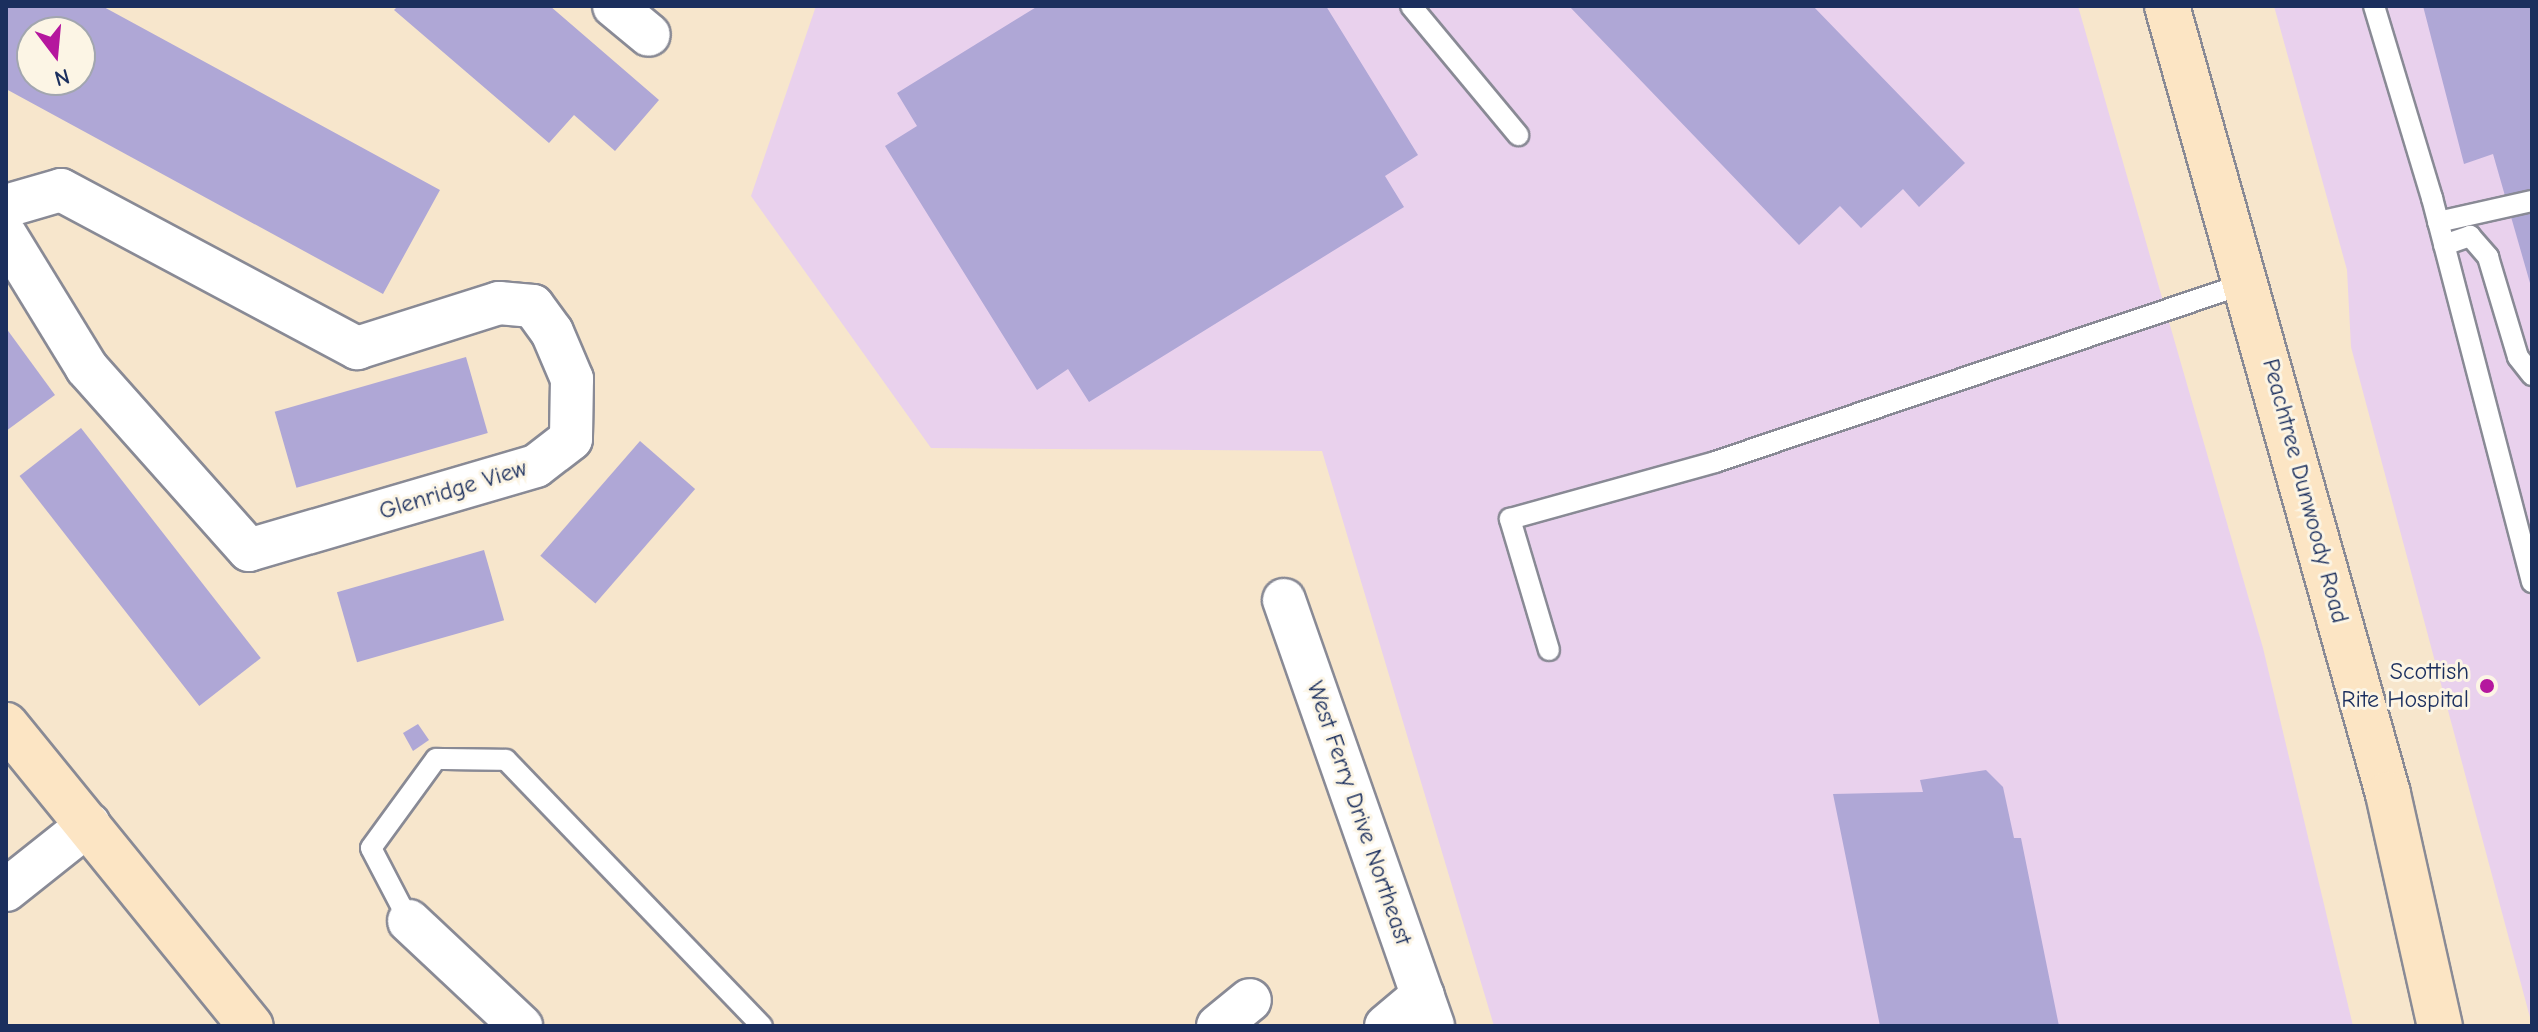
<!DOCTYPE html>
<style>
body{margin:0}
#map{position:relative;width:2538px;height:1032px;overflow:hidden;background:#f7e6cc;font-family:"Comic Neue",sans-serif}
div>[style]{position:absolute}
.built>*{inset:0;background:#e9d1ed}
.building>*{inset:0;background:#afa7d6;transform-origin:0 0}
.roads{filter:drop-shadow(2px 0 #898a95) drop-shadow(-2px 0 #898a95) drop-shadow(0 2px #898a95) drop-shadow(0 -2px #898a95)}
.service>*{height:20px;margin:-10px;padding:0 10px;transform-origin:10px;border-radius:10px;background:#fff}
.minor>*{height:42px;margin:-21px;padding:0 21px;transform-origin:21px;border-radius:21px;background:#fff}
.secondary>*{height:44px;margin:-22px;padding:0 22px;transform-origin:22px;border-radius:22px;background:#fce5c4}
.dots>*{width:22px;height:22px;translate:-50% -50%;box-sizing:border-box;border:4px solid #fcf5e5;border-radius:50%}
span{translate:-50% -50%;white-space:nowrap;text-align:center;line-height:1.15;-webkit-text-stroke:6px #fcf5e5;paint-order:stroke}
.street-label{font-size:24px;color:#1b2f5e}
.poi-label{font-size:24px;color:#1b2f5e}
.right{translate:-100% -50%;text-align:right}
.frame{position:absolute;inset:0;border:8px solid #1b2f5e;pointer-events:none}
.north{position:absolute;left:16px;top:16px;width:80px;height:80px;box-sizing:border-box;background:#fcf5e5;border:2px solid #a2a6af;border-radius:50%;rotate:164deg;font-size:22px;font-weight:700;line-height:32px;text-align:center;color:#1b2f5e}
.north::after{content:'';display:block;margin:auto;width:28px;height:36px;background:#b5179e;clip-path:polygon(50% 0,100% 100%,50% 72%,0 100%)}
</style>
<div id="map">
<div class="built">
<i style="clip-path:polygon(816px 6px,2078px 6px,2263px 648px,2353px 1026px,1494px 1026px,1322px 451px,931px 448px,751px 196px)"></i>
<i style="clip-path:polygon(2274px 6px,2532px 6px,2532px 1025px,2351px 347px,2347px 270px)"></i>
</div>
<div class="building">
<i style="clip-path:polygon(evenodd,6px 6px,102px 6px,440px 190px,383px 294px,6px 89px,6px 6px,32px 32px,80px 32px,80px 80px,32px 80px,32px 32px)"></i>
<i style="clip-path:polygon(398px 6px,550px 6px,659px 100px,615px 151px,574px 115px,549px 143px,394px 10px)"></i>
<i style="clip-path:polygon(1038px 6px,1326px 6px,1418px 155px,1385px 176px,1404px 207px,1089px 402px,1068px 369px,1037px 390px,885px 146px,917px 126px,897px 93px)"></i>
<i style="clip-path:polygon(1569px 6px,1813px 6px,1965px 163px,1919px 207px,1903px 189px,1861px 228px,1840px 206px,1799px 245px)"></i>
<i style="clip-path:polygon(2423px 6px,2532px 6px,2532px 290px,2493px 154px,2464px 164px)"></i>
<i style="clip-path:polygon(6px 328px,55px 395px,6px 431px)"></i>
<i style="left:466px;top:357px;width:79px;height:199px;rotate:74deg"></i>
<i style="left:81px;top:428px;width:292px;height:78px;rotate:52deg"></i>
<i style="left:640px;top:441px;width:73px;height:152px;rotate:41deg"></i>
<i style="left:484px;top:550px;width:73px;height:153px;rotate:74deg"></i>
<i style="clip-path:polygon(418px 724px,429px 740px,413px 751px,403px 733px)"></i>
<i style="clip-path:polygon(1986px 770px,2003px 787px,2014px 838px,2021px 838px,2059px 1026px,1880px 1026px,1833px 794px,1923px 792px,1920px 780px)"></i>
</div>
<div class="roads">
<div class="service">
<i style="left:1411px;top:6px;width:168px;rotate:50.3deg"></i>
<i style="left:2374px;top:6px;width:201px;rotate:73.2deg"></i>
<i style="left:2432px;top:198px;width:397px;rotate:75.4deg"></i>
<i style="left:2438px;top:222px;width:96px;rotate:-12.6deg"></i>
<i style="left:2444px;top:245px;width:28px;rotate:-19deg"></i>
<i style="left:2470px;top:236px;width:28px;rotate:49deg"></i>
<i style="left:2488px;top:257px;width:104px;rotate:73.3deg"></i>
<i style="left:2518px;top:357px;width:23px;rotate:52deg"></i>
<i style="left:1549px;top:650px;width:137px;rotate:-106.6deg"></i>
<i style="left:1510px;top:519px;width:213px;rotate:-15.5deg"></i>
<i style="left:1715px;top:462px;width:561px;rotate:-18.6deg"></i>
<i style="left:409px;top:921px;width:82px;rotate:-117.5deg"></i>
<i style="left:371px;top:848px;width:110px;rotate:-53.9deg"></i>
<i style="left:436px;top:759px;width:70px;rotate:0.8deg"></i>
<i style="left:506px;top:760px;width:369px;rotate:46.1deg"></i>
</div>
<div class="minor">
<i style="left:614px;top:6px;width:45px;rotate:39.6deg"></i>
<i style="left:6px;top:206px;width:57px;rotate:-16.2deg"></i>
<i style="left:61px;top:190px;width:336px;rotate:28.1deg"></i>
<i style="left:357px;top:348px;width:149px;rotate:-17.6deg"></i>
<i style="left:499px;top:303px;width:34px;rotate:5deg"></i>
<i style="left:533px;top:306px;width:32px;rotate:54deg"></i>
<i style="left:552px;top:332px;width:51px;rotate:66.9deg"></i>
<i style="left:572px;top:379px;width:60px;rotate:91deg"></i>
<i style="left:571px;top:439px;width:44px;rotate:142.4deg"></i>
<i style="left:536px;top:466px;width:299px;rotate:163.7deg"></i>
<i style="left:249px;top:550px;width:244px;rotate:-131.7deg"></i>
<i style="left:87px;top:368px;width:155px;rotate:-121.5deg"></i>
<i style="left:1284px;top:600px;width:451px;rotate:70.7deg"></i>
<i style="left:6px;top:890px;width:106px;rotate:-38.5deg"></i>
<i style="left:409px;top:921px;width:154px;rotate:43.2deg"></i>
<i style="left:1218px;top:1026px;width:41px;rotate:-39.1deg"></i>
<i style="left:1386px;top:1026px;width:48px;rotate:-40deg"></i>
</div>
<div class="secondary">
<i style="left:2167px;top:6px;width:818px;rotate:74.33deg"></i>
<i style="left:2388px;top:794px;width:238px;rotate:77.4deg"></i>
<i style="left:6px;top:725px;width:388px;rotate:50.9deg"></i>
</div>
</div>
<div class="dots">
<i style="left:2487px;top:686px;background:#b5179e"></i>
</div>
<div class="street-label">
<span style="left:453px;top:490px;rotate:-17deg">Glenridge View</span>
<span style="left:2305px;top:491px;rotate:75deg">Peachtree Dunwoody Road</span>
<span style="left:1359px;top:813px;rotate:71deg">West Ferry Drive Northeast</span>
</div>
<div class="poi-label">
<span class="right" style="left:2469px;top:686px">Scottish<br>Rite Hospital</span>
</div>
<div class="frame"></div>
<div class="north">N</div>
</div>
